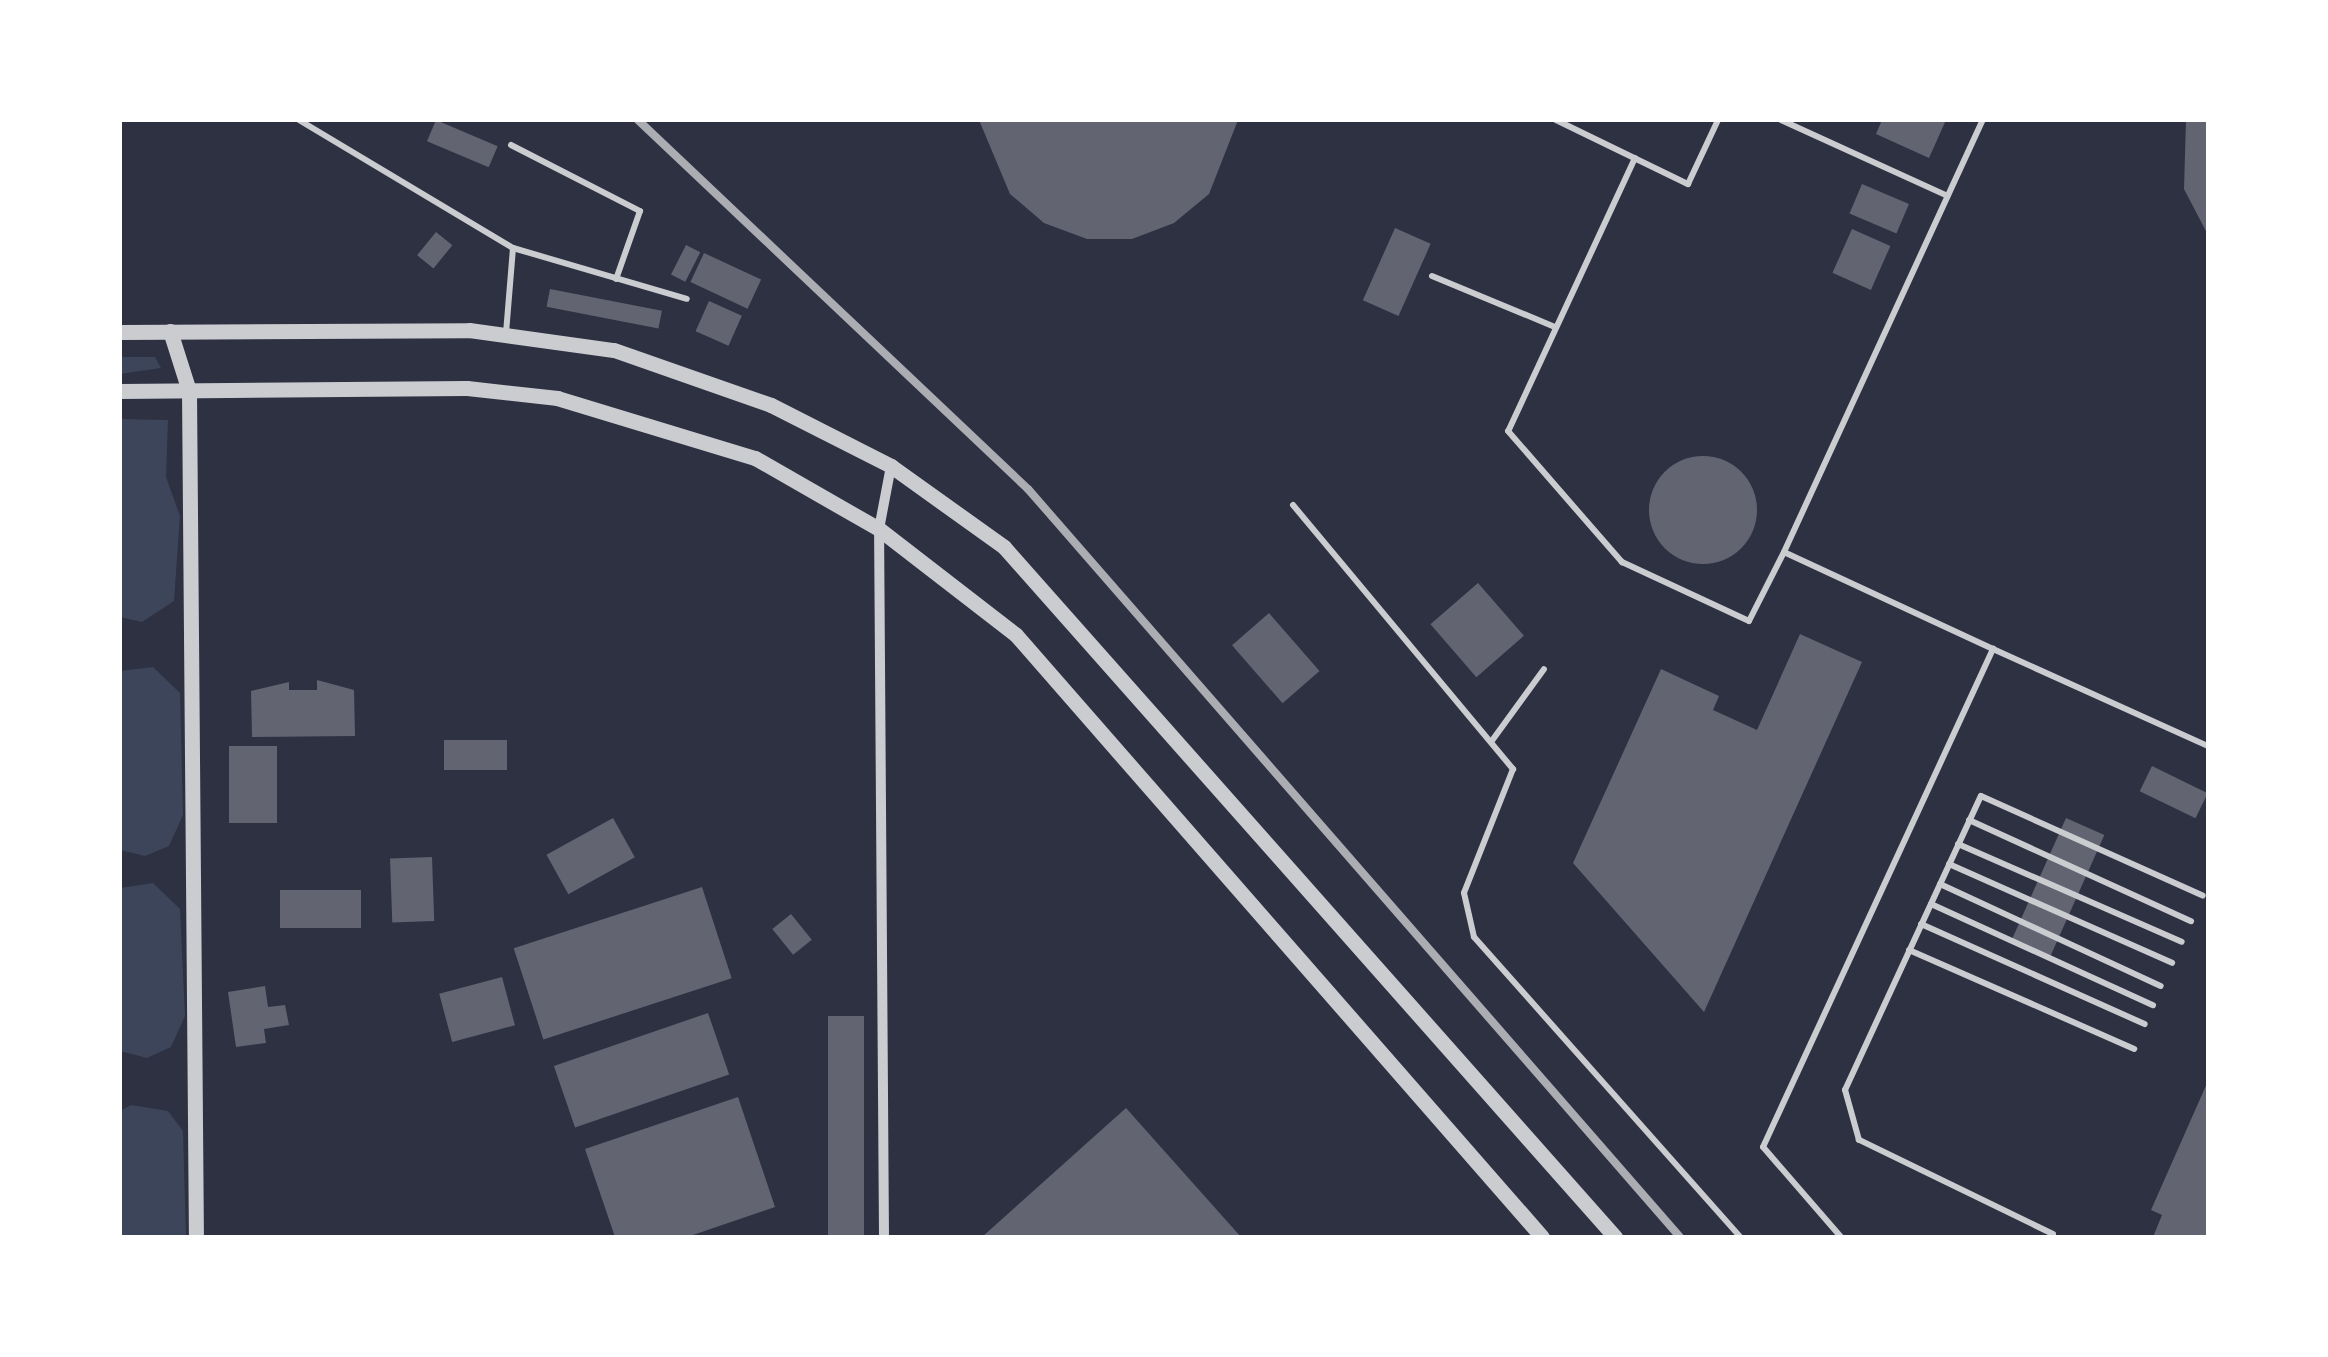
<!DOCTYPE html>
<style>
body{margin:0}
#map{position:relative;width:2328px;height:1357px;overflow:hidden;background:#2d3142;font-family:Figtree,sans-serif}
div>[style]{position:absolute}
.green>*{inset:0;background:#3c4559}
.building>*{inset:0;background:#626471;transform-origin:0 0}
.round{border-radius:50%}
.service>*{height:6px;margin:-3px;padding:0 3px;transform-origin:3px;border-radius:3px;background:#caccd0}
.minor>*{height:10px;margin:-5px;padding:0 5px;transform-origin:5px;border-radius:5px;background:#caccd0}
.tertiary>*{height:15px;margin:-7.5px;padding:0 7.5px;transform-origin:7.5px;border-radius:7.5px;background:#caccd0}
.rail>*{height:8px;margin:-4px;padding:0 4px;transform-origin:4px;border-radius:4px;background:#abadb3}
span{translate:-50% -50%;white-space:nowrap;text-align:center;line-height:1.15;-webkit-text-stroke:8px #fff;paint-order:stroke}
.frame{position:absolute;inset:0;border:122px solid #fff;pointer-events:none}
</style>
<div id="map">
<div class="green">
<i style="clip-path:polygon(120px 357px,155px 357px,161px 368px,120px 374px)"></i>
<i style="clip-path:polygon(120px 419px,168px 420px,166px 477px,180px 516px,174px 601px,142px 622px,120px 617px)"></i>
<i style="clip-path:polygon(153px 667px,180px 693px,183px 815px,169px 846px,145px 856px,120px 850px,120px 671px)"></i>
<i style="clip-path:polygon(153px 883px,180px 909px,185px 1016px,171px 1047px,147px 1058px,120px 1051px,120px 888px)"></i>
<i style="clip-path:polygon(131px 1105px,168px 1111px,183px 1131px,186px 1237px,120px 1237px,120px 1111px)"></i>
</div>
<div class="building">
<i style="left:436px;top:120px;width:67px;height:23px;rotate:23deg"></i>
<i style="clip-path:polygon(979px 120px,1238px 120px,1209px 194px,1174px 223px,1132px 239px,1087px 239px,1044px 223px,1010px 194px)"></i>
<i style="clip-path:polygon(1882px 120px,1946px 120px,1929px 158px,1876px 134px)"></i>
<i style="clip-path:polygon(2186px 120px,2208px 120px,2208px 235px,2184px 189px)"></i>
<i style="left:1862px;top:184px;width:51px;height:32px;rotate:23deg"></i>
<i style="left:1395px;top:228px;width:39px;height:79px;rotate:24deg"></i>
<i style="left:1852px;top:229px;width:42px;height:48px;rotate:24deg"></i>
<i style="left:436px;top:232px;width:21px;height:30px;rotate:39deg"></i>
<i style="left:686px;top:245px;width:16px;height:33px;rotate:27deg"></i>
<i style="left:704px;top:253px;width:63px;height:32px;rotate:25deg"></i>
<i style="left:550px;top:289px;width:114px;height:18px;rotate:11deg"></i>
<i style="left:709px;top:301px;width:36px;height:33px;rotate:24deg"></i>
<i class="round" style="left:1649px;top:456px;width:108px;height:108px"></i>
<i style="left:1478px;top:583px;width:70px;height:63px;rotate:49deg"></i>
<i style="left:1269px;top:613px;width:77px;height:49px;rotate:49deg"></i>
<i style="clip-path:polygon(1800px 634px,1862px 662px,1704px 1012px,1573px 863px,1661px 669px,1719px 696px,1713px 710px,1757px 730px)"></i>
<i style="clip-path:polygon(317px 680px,354px 690px,355px 736px,252px 737px,251px 691px,289px 682px,289px 690px,317px 690px)"></i>
<i style="left:444px;top:740px;width:63px;height:30px"></i>
<i style="left:229px;top:746px;width:48px;height:77px"></i>
<i style="left:2152px;top:766px;width:62px;height:28px;rotate:26deg"></i>
<i style="left:613px;top:818px;width:45px;height:76px;rotate:61deg"></i>
<i style="left:2066px;top:818px;width:42px;height:133px;rotate:24deg"></i>
<i style="left:432px;top:857px;width:64px;height:42px;rotate:88deg"></i>
<i style="left:702px;top:887px;width:96px;height:198px;rotate:72deg"></i>
<i style="left:280px;top:890px;width:81px;height:38px"></i>
<i style="left:791px;top:914px;width:33px;height:24px;rotate:51deg"></i>
<i style="left:502px;top:977px;width:50px;height:65px;rotate:75deg"></i>
<i style="clip-path:polygon(265px 986px,268px 1007px,285px 1005px,289px 1025px,264px 1029px,266px 1043px,236px 1047px,228px 992px)"></i>
<i style="left:708px;top:1013px;width:65px;height:163px;rotate:71deg"></i>
<i style="left:828px;top:1016px;width:36px;height:221px"></i>
<i style="clip-path:polygon(2208px 1081px,2208px 1237px,2153px 1237px,2162px 1215px,2151px 1210px)"></i>
<i style="clip-path:polygon(738px 1097px,775px 1207px,687px 1237px,615px 1237px,585px 1149px)"></i>
<i style="clip-path:polygon(1126px 1108px,1241px 1237px,982px 1237px)"></i>
</div>
<div class="service">
<i style="left:299px;top:120px;width:249px;rotate:30.9deg"></i>
<i style="left:513px;top:248px;width:85px;rotate:94.7deg"></i>
<i style="left:1556px;top:120px;width:147px;rotate:25.9deg"></i>
<i style="left:1688px;top:184px;width:71px;rotate:-64.9deg"></i>
<i style="left:1781px;top:120px;width:183px;rotate:24.5deg"></i>
<i style="left:511px;top:145px;width:145px;rotate:27.1deg"></i>
<i style="left:640px;top:211px;width:72px;rotate:109.4deg"></i>
<i style="left:1635px;top:158px;width:301px;rotate:114.9deg"></i>
<i style="left:1508px;top:431px;width:174px;rotate:49deg"></i>
<i style="left:1622px;top:562px;width:140px;rotate:24.9deg"></i>
<i style="left:1749px;top:621px;width:77px;rotate:-63.1deg"></i>
<i style="left:513px;top:248px;width:181px;rotate:16.3deg"></i>
<i style="left:1432px;top:276px;width:133px;rotate:22.5deg"></i>
<i style="left:1293px;top:505px;width:344px;rotate:50.2deg"></i>
<i style="left:1513px;top:769px;width:133px;rotate:111.6deg"></i>
<i style="left:1464px;top:893px;width:45px;rotate:77.2deg"></i>
<i style="left:1474px;top:937px;width:401px;rotate:48.4deg"></i>
<i style="left:1993px;top:649px;width:236px;rotate:24.3deg"></i>
<i style="left:1491px;top:742px;width:90px;rotate:-54deg"></i>
<i style="left:1969px;top:820px;width:244px;rotate:24.5deg"></i>
<i style="left:1958px;top:844px;width:244px;rotate:23.6deg"></i>
<i style="left:1949px;top:864px;width:244px;rotate:23.9deg"></i>
<i style="left:1940px;top:884px;width:243px;rotate:24.8deg"></i>
<i style="left:1931px;top:904px;width:244px;rotate:24.5deg"></i>
<i style="left:1921px;top:924px;width:245px;rotate:24.1deg"></i>
<i style="left:1909px;top:950px;width:246px;rotate:23.7deg"></i>
<i style="left:2053px;top:1234px;width:216px;rotate:-154.1deg"></i>
<i style="left:1859px;top:1140px;width:52px;rotate:-105.6deg"></i>
<i style="left:1845px;top:1090px;width:324px;rotate:-65.2deg"></i>
<i style="left:1981px;top:796px;width:243px;rotate:24.2deg"></i>
<i style="left:1841px;top:1237px;width:119px;rotate:-130.9deg"></i>
<i style="left:1763px;top:1147px;width:549px;rotate:-65.21deg"></i>
<i style="left:1993px;top:649px;width:230px;rotate:-155.1deg"></i>
<i style="left:1784px;top:552px;width:476px;rotate:-65.3deg"></i>
</div>
<div class="minor">
<i style="left:884px;top:1237px;width:708px;rotate:-90.4deg"></i>
<i style="left:879px;top:529px;width:64px;rotate:-79.2deg"></i>
</div>
<div class="tertiary">
<i style="left:170px;top:331px;width:63px;rotate:72.4deg"></i>
<i style="left:189px;top:391px;width:846px;rotate:89.53deg"></i>
<i style="left:120px;top:332px;width:349px;rotate:-0.3deg"></i>
<i style="left:469px;top:330px;width:146px;rotate:7.9deg"></i>
<i style="left:614px;top:350px;width:166px;rotate:19.3deg"></i>
<i style="left:771px;top:405px;width:135px;rotate:26.9deg"></i>
<i style="left:891px;top:466px;width:139px;rotate:35.6deg"></i>
<i style="left:1004px;top:547px;width:922px;rotate:48.47deg"></i>
<i style="left:120px;top:391px;width:347px;rotate:-0.5deg"></i>
<i style="left:467px;top:388px;width:91px;rotate:6.3deg"></i>
<i style="left:557px;top:398px;width:207px;rotate:16.9deg"></i>
<i style="left:755px;top:458px;width:143px;rotate:29.8deg"></i>
<i style="left:879px;top:529px;width:173px;rotate:37.7deg"></i>
<i style="left:1016px;top:635px;width:799px;rotate:48.85deg"></i>
</div>
<div class="rail">
<i style="left:638px;top:120px;width:537px;rotate:43.42deg"></i>
<i style="left:1028px;top:489px;width:992px;rotate:48.92deg"></i>
</div>
<div class="frame"></div>
</div>
